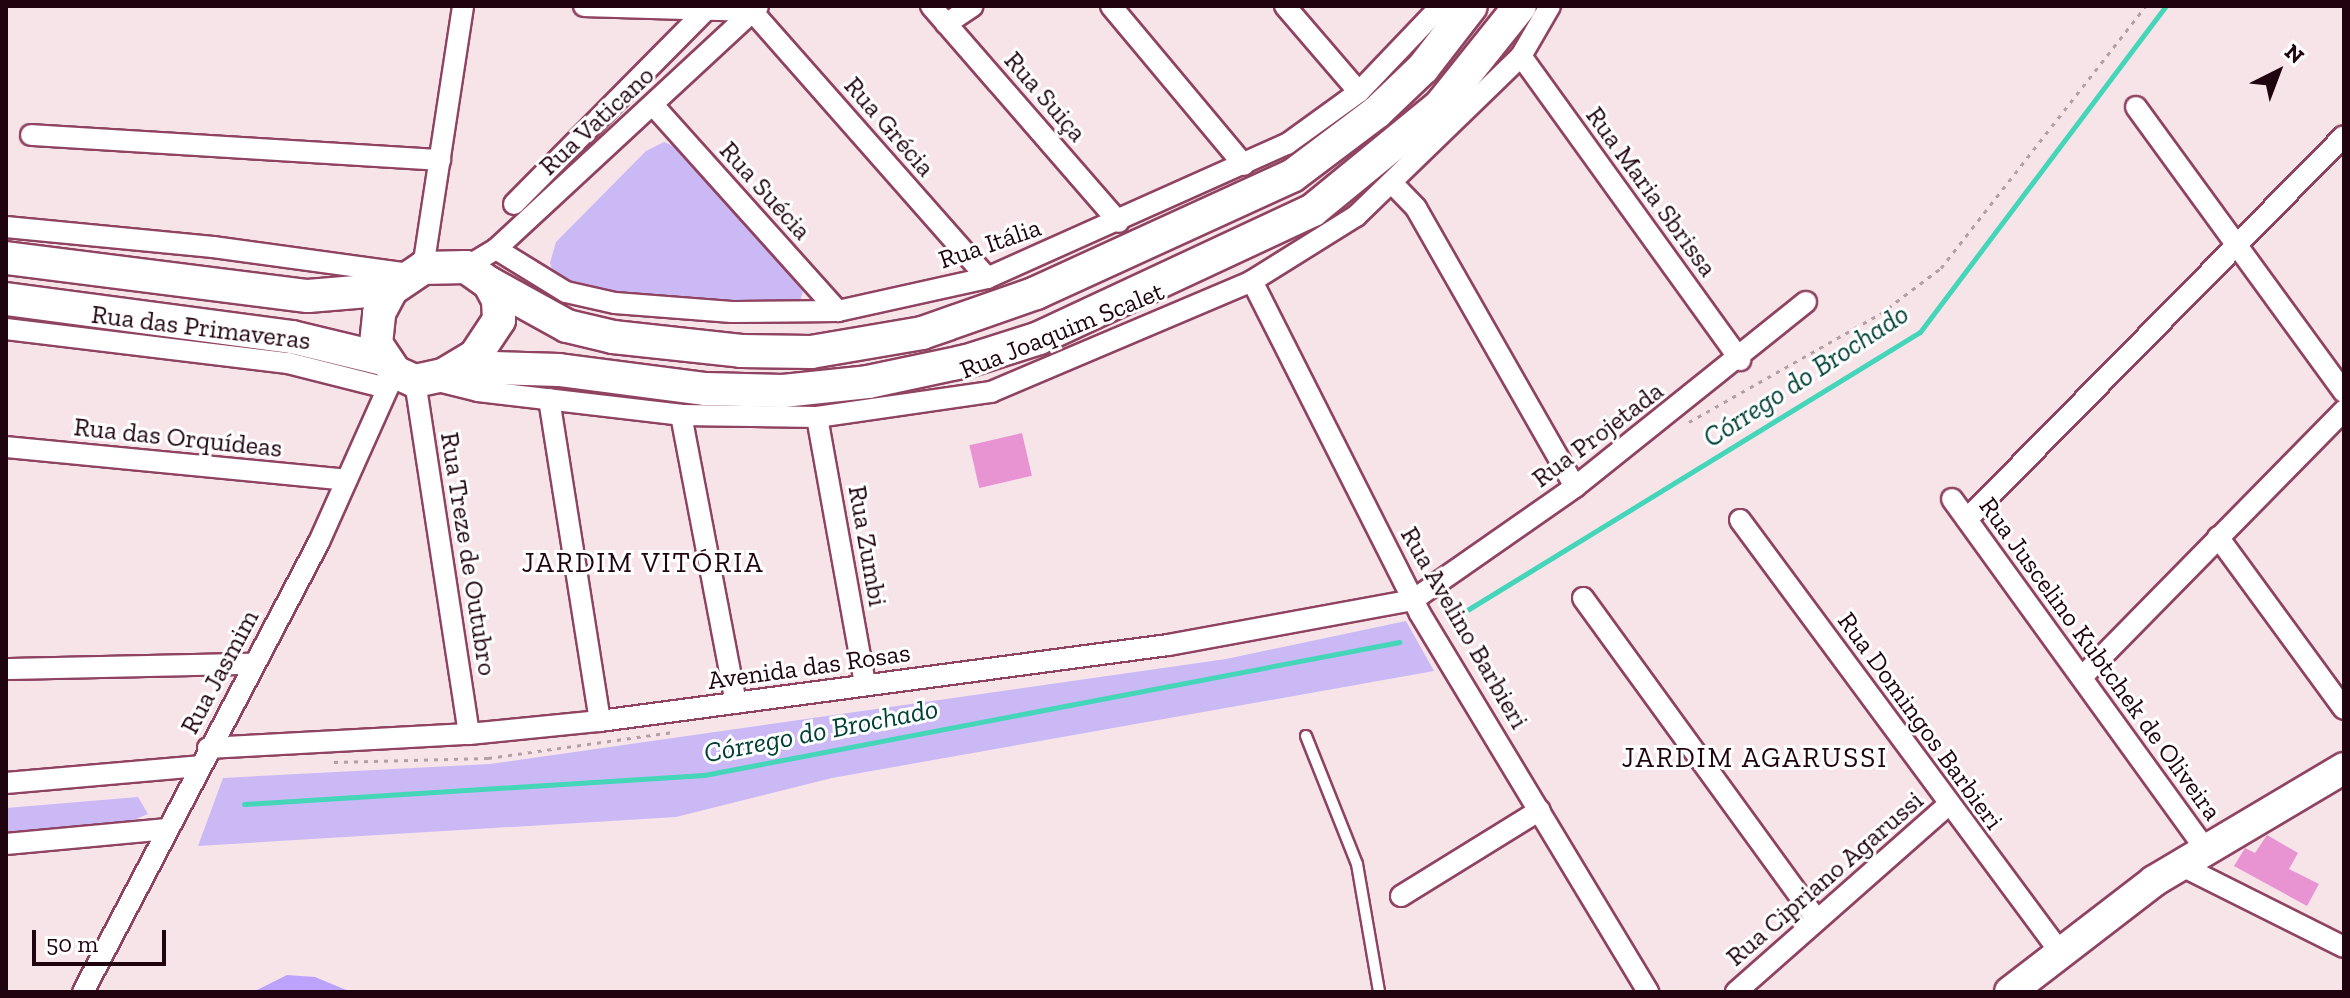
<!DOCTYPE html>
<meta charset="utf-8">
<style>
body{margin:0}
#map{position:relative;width:2350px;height:998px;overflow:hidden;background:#f6e4e9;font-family:"Zilla Slab",serif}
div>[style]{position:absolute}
.green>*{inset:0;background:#cab9f5}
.forest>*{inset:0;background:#bca2fb}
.stream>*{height:5px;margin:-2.5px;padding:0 2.5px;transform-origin:2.5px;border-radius:2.5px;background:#45d5b9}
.building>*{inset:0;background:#e894d2;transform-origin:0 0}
.path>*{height:3px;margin-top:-1.5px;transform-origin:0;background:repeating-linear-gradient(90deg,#b49fa6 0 4px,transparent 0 10px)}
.roads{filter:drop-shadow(2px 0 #8f4361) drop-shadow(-2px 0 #8f4361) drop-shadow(0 2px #8f4361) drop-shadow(0 -2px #8f4361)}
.lane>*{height:10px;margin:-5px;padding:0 5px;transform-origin:5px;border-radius:5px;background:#fff}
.street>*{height:20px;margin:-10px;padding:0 10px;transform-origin:10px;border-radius:10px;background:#fff}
.secondary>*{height:30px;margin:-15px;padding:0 15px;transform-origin:15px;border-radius:15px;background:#fff}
.primary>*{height:32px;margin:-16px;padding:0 16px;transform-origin:16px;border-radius:16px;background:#fff}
span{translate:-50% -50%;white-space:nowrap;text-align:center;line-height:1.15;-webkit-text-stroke:6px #fff;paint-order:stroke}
.street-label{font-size:26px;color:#1f030f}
.water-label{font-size:28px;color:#004136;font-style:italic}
.neighbourhood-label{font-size:28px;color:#1f030f;letter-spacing:2px}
.frame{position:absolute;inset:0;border:8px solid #1f030f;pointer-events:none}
.north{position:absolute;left:2238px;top:32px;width:80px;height:80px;-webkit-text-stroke:6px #fff;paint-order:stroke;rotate:42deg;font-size:22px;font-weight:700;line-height:32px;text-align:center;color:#1f030f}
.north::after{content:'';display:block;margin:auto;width:28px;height:36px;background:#1f030f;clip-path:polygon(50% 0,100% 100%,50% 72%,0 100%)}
.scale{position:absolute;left:32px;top:930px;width:134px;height:36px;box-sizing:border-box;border:4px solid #1f030f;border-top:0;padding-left:10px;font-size:24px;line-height:28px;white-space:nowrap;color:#1f030f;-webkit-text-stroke:6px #fff;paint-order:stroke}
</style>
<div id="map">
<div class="green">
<i style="clip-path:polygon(664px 142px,678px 148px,803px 291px,799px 305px,603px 294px,555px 278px,550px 263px,556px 242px,646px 151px)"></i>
<i style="clip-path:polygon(1406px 621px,1434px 671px,832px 778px,676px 817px,198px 846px,223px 778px,490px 764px,1226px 659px)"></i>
<i style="clip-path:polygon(138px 797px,148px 814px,129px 822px,6px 834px,6px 808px)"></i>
</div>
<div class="forest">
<i style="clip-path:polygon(287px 975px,315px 977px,351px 992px,253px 992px)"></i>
</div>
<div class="stream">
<i style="left:1451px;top:620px;width:550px;rotate:-31.55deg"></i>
<i style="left:1920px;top:332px;width:408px;rotate:-53deg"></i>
<i style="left:244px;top:804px;width:461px;rotate:-3.6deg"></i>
<i style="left:704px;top:775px;width:708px;rotate:-10.83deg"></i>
</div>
<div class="building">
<i style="left:1022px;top:433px;width:44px;height:54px;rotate:77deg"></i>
<i style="clip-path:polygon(2267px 835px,2298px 853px,2289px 869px,2319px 884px,2307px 906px,2234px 866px,2245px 848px,2255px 853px)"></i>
</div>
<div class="path">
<i style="left:1689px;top:422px;width:219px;rotate:-29.5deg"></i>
<i style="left:1880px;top:314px;width:76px;rotate:-37deg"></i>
<i style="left:1941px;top:268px;width:333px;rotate:-52deg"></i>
<i style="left:334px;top:762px;width:154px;rotate:-1.5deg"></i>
<i style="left:488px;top:758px;width:187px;rotate:-8deg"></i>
</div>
<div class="roads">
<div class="lane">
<i style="left:1306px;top:736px;width:138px;rotate:68.3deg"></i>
<i style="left:1357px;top:864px;width:130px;rotate:80.2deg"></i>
</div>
<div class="street">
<i style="left:584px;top:6px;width:168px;rotate:1.7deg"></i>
<i style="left:752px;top:11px;width:356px;rotate:48.6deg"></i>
<i style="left:931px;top:6px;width:286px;rotate:49deg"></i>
<i style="left:1111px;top:6px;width:207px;rotate:50.1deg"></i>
<i style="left:1285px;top:6px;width:113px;rotate:49.3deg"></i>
<i style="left:946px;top:24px;width:32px;rotate:-34deg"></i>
<i style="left:1521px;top:56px;width:375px;rotate:54.2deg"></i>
<i style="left:653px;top:105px;width:277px;rotate:48.1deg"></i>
<i style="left:2136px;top:107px;width:353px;rotate:53.9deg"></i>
<i style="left:31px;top:135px;width:410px;rotate:3.5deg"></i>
<i style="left:1393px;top:184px;width:33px;rotate:46deg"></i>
<i style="left:1416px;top:208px;width:321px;rotate:60.3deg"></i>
<i style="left:514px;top:204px;width:272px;rotate:-45.3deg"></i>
<i style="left:6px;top:227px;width:208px;rotate:5.5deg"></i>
<i style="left:213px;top:247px;width:200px;rotate:7.8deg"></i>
<i style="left:496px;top:249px;width:82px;rotate:31.6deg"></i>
<i style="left:566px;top:292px;width:50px;rotate:12.7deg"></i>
<i style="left:615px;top:303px;width:117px;rotate:4.4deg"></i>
<i style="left:732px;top:312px;width:106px;rotate:-0.5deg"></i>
<i style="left:838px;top:311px;width:153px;rotate:-12.5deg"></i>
<i style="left:987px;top:278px;width:329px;rotate:-24.1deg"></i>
<i style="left:1287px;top:144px;width:89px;rotate:-35.8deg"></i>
<i style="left:1359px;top:92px;width:119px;rotate:-46.4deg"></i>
<i style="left:466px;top:267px;width:35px;rotate:-31deg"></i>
<i style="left:496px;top:249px;width:357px;rotate:-42.8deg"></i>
<i style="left:423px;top:268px;width:265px;rotate:-81.3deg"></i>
<i style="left:1252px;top:281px;width:371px;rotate:63.2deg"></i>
<i style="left:1419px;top:612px;width:444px;rotate:58.9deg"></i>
<i style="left:6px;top:329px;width:284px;rotate:6.9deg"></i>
<i style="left:288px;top:363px;width:102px;rotate:14.2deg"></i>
<i style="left:430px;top:379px;width:49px;rotate:14deg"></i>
<i style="left:478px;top:391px;width:204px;rotate:6.7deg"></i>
<i style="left:681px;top:415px;width:136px;rotate:0.8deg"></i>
<i style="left:817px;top:417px;width:176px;rotate:-8.2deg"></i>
<i style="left:991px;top:392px;width:284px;rotate:-23deg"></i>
<i style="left:1252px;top:281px;width:123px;rotate:-32deg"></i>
<i style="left:1356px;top:216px;width:230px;rotate:-44.1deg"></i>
<i style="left:1521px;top:56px;width:58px;rotate:-59.9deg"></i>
<i style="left:415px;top:381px;width:357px;rotate:81.3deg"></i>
<i style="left:549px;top:399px;width:326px;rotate:81deg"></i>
<i style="left:681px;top:415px;width:293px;rotate:79.2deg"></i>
<i style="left:817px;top:417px;width:272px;rotate:79.8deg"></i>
<i style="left:6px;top:447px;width:342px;rotate:5.5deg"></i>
<i style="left:1952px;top:499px;width:433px;rotate:54.1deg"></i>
<i style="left:1967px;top:519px;width:537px;rotate:-45.45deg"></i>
<i style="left:1740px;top:520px;width:538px;rotate:53.47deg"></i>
<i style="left:2218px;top:537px;width:213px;rotate:53.8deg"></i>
<i style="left:1583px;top:598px;width:397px;rotate:54deg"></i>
<i style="left:6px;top:669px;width:247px;rotate:-1.2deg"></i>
<i style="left:2083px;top:676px;width:373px;rotate:-45.5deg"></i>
<i style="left:208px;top:748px;width:261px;rotate:-3.1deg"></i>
<i style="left:469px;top:734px;width:132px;rotate:-5.7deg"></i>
<i style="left:600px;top:721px;width:573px;rotate:-7.62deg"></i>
<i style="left:1168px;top:645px;width:249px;rotate:-10.4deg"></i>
<i style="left:1413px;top:600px;width:198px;rotate:-34.9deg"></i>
<i style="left:1575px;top:487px;width:296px;rotate:-38.7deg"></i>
<i style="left:6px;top:783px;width:194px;rotate:-5deg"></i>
<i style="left:6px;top:844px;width:162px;rotate:-5.3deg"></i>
<i style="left:2180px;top:865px;width:183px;rotate:26.6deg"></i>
<i style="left:1401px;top:896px;width:163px;rotate:-31.7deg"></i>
<i style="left:83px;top:992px;width:508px;rotate:-62.33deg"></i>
<i style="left:319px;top:542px;width:186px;rotate:-65.9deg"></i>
<i style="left:1736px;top:992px;width:283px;rotate:-41.4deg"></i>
</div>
<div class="secondary">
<i style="left:2010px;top:992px;width:182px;rotate:-37.6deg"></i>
<i style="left:2154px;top:881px;width:221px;rotate:-30.7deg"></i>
</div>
<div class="primary">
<i style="left:6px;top:258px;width:304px;rotate:7.2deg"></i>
<i style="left:308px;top:296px;width:84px;rotate:-4.8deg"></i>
<i style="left:392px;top:289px;width:37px;rotate:-34deg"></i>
<i style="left:423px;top:268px;width:43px;rotate:-1.3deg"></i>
<i style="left:466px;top:267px;width:28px;rotate:35deg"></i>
<i style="left:489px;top:283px;width:19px;rotate:62deg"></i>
<i style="left:498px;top:300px;width:20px;rotate:87deg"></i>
<i style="left:499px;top:320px;width:43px;rotate:123.7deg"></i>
<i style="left:475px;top:356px;width:37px;rotate:149deg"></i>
<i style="left:443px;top:375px;width:29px;rotate:168deg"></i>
<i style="left:415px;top:381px;width:22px;rotate:-156deg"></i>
<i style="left:395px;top:372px;width:34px;rotate:-124deg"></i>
<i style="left:376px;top:344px;width:31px;rotate:-84deg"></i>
<i style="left:379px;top:313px;width:27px;rotate:-62deg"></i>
<i style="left:489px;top:283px;width:89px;rotate:28.9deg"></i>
<i style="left:567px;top:326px;width:47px;rotate:13.4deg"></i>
<i style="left:613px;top:337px;width:129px;rotate:6.2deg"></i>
<i style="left:741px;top:351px;width:70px;rotate:0.8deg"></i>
<i style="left:811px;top:352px;width:113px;rotate:-9.7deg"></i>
<i style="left:922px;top:333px;width:121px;rotate:-19.3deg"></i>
<i style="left:1036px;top:293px;width:281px;rotate:-24.6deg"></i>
<i style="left:1292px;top:176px;width:106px;rotate:-37deg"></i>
<i style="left:1377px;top:112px;width:64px;rotate:-43.7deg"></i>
<i style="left:1423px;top:68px;width:78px;rotate:-52.3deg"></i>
<i style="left:6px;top:299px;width:289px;rotate:7.6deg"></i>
<i style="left:292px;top:337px;width:94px;rotate:13.6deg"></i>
<i style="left:460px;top:367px;width:99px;rotate:1.7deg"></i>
<i style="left:559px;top:370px;width:148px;rotate:7.4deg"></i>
<i style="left:706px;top:389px;width:77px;rotate:1.5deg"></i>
<i style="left:783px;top:391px;width:85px;rotate:-6deg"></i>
<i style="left:868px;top:382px;width:101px;rotate:-12deg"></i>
<i style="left:967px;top:361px;width:76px;rotate:-17.7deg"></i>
<i style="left:1039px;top:338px;width:302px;rotate:-25deg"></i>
<i style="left:1313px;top:210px;width:164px;rotate:-39.3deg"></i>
<i style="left:1440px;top:106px;width:128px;rotate:-51.3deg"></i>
</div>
</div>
<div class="street-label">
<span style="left:1045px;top:97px;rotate:49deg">Rua Suiça</span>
<span style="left:597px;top:121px;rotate:-43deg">Rua Vaticano</span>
<span style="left:889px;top:127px;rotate:49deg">Rua Grécia</span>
<span style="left:765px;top:191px;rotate:48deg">Rua Suécia</span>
<span style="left:1651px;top:192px;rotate:54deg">Rua Maria Sbrissa</span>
<span style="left:990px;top:244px;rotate:-19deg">Rua Itália</span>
<span style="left:201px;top:328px;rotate:7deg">Rua das Primaveras</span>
<span style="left:1062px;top:331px;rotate:-22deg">Rua Joaquim Scalet</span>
<span style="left:1598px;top:435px;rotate:-37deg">Rua Projetada</span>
<span style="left:178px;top:438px;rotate:6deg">Rua das Orquídeas</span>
<span style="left:867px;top:546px;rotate:80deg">Rua Zumbi</span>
<span style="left:468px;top:554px;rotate:81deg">Rua Treze de Outubro</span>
<span style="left:1464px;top:628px;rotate:60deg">Rua Avelino Barbieri</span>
<span style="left:2100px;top:659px;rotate:54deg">Rua Juscelino Kubtchek de Oliveira</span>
<span style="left:809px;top:667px;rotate:-8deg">Avenida das Rosas</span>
<span style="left:220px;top:672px;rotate:-62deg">Rua Jasmim</span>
<span style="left:1920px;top:721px;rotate:54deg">Rua Domingos Barbieri</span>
<span style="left:1825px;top:879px;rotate:-41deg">Rua Cipriano Agarussi</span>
</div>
<div class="water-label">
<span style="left:1806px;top:376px;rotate:-33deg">Córrego do Brochado</span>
<span style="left:821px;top:731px;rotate:-11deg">Córrego do Brochado</span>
</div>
<div class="neighbourhood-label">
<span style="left:643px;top:563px">JARDIM VITÓRIA</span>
<span style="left:1755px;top:758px">JARDIM AGARUSSI</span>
</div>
<div class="frame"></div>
<div class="north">N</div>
<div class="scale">50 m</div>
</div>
